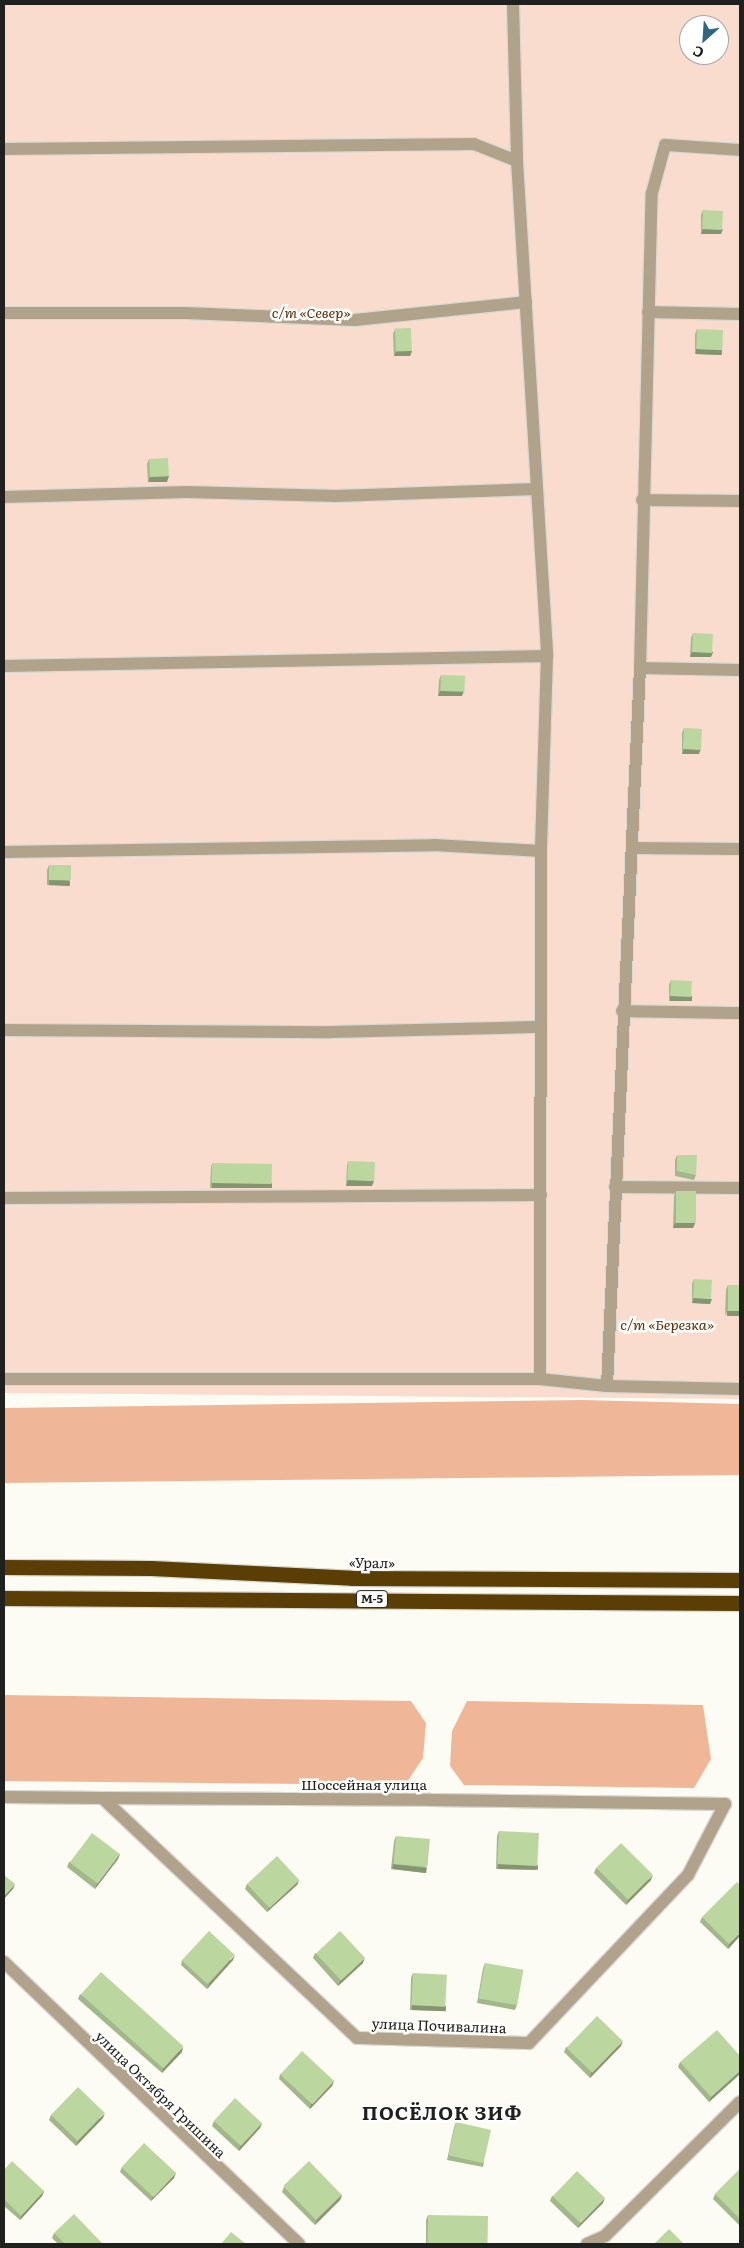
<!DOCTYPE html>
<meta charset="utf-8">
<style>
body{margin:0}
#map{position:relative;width:744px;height:2248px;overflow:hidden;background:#fdfcf4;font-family:Literata,serif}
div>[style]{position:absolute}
.green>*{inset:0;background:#f9dccd}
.forest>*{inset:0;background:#efb797}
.roads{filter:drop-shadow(1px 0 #dad9d2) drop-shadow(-1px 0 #dad9d2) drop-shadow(0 1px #dad9d2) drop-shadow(0 -1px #dad9d2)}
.minor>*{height:12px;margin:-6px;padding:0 6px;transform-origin:6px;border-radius:6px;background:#b1a28c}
.highway>*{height:15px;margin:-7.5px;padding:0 7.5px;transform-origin:7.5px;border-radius:7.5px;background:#5b3e05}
.wall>*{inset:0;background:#a2b88a}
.shaded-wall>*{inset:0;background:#849670;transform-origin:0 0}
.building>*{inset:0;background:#bcd6a0;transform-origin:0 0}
span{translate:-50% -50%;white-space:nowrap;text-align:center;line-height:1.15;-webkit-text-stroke:5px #fffffe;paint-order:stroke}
.shield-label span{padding:1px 4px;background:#fffffe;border:1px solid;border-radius:4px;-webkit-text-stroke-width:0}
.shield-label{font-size:12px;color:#20201e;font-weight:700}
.park-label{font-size:14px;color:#5d2b05;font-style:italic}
.street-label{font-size:14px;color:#20201e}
.district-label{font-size:19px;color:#20201e;font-weight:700;letter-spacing:1px}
.frame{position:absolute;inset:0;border:5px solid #20201e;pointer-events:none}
.north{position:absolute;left:679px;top:15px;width:50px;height:50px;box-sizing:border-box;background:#fffffe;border:1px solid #a6a6a4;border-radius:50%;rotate:206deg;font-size:14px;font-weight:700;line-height:20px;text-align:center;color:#20201e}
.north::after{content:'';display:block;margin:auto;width:18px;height:22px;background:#316682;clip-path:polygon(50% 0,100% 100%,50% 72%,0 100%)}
</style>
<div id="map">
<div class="green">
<i style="clip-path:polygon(evenodd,4px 4px,740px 4px,740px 1399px,4px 1393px,4px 4px,689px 25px,719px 25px,719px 55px,689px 55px,689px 25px)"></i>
</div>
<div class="forest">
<i style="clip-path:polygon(582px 1400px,740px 1404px,740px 1475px,4px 1483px,4px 1408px)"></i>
<i style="clip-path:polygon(4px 1695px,411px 1701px,426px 1723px,423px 1758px,405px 1785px,4px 1781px)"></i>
<i style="clip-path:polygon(467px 1701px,703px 1705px,711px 1759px,694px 1788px,464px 1785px,450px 1766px,452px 1731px)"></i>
</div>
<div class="roads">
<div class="minor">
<i style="left:513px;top:4px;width:157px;rotate:88.5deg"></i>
<i style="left:517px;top:161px;width:496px;rotate:86.5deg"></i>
<i style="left:547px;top:656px;width:195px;rotate:91.8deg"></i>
<i style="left:541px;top:851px;width:528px;rotate:90.11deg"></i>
<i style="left:4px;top:149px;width:470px;rotate:-0.6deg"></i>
<i style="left:474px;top:144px;width:46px;rotate:21.6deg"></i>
<i style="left:648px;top:312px;width:92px;rotate:1.2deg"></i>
<i style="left:4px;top:313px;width:182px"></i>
<i style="left:186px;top:313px;width:169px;rotate:2.4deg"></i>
<i style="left:355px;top:320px;width:172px;rotate:-6deg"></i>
<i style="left:4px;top:497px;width:183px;rotate:-1.6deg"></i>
<i style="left:187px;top:492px;width:149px;rotate:1.5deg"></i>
<i style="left:336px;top:496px;width:201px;rotate:-2deg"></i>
<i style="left:642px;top:500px;width:98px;rotate:0.6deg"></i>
<i style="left:4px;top:666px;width:543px;rotate:-1.06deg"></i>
<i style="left:640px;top:668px;width:100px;rotate:1.1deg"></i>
<i style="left:632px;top:848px;width:108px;rotate:0.5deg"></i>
<i style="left:4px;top:852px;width:430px;rotate:-0.9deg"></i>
<i style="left:434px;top:845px;width:107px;rotate:3.2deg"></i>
<i style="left:622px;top:1011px;width:118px;rotate:1deg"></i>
<i style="left:4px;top:1030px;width:327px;rotate:0.4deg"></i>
<i style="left:331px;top:1032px;width:210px;rotate:-1.4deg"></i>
<i style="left:615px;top:1187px;width:125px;rotate:0.5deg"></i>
<i style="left:4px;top:1198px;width:537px;rotate:-0.32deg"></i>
<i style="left:4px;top:1379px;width:536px"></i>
<i style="left:540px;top:1379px;width:67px;rotate:6deg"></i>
<i style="left:607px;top:1386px;width:133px;rotate:1.3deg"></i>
<i style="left:607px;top:1386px;width:719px;rotate:-87.37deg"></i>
<i style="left:640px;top:668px;width:475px;rotate:-88.6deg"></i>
<i style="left:652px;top:193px;width:50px;rotate:-74.8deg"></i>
<i style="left:665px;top:145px;width:75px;rotate:3.8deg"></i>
<i style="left:4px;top:1797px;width:98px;rotate:0.6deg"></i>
<i style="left:102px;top:1798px;width:328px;rotate:0.3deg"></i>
<i style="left:430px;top:1800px;width:295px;rotate:0.8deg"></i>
<i style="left:725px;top:1804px;width:80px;rotate:117.5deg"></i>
<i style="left:688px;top:1875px;width:231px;rotate:133.4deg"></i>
<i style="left:529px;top:2043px;width:172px;rotate:-178.3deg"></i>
<i style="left:357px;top:2038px;width:350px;rotate:-136.7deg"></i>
<i style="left:4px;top:1962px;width:408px;rotate:43.7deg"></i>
<i style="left:587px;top:2244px;width:20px;rotate:-24deg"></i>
<i style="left:605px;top:2236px;width:190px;rotate:-44.8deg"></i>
</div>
<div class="highway">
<i style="left:4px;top:1567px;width:147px;rotate:0.4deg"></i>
<i style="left:151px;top:1568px;width:201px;rotate:2.8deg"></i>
<i style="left:352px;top:1578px;width:388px;rotate:0.3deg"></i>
<i style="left:4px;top:1598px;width:736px;rotate:0.39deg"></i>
</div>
</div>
<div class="wall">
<i style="clip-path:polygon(703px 210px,721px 234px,701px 234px,701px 215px)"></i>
<i style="clip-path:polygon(395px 329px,412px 351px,410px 356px,394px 356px,393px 334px)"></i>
<i style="clip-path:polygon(697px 329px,720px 355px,695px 354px,695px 334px)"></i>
<i style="clip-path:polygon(149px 459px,167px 482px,148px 482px,147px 464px)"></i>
<i style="clip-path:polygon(693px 633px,713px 652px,711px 657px,690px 657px,691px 638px)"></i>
<i style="clip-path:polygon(441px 675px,462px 696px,438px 696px,439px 680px)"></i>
<i style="clip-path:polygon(684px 728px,699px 754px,682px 754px,682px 733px)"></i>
<i style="clip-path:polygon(49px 865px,70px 881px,69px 886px,47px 885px,47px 870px)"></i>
<i style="clip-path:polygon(671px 980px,690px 1001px,669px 1001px,669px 985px)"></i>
<i style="clip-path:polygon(677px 1155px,696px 1175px,694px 1180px,675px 1176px,675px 1160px)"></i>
<i style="clip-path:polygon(348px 1161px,372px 1186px,346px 1186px,347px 1166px)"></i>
<i style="clip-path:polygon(212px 1163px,270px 1188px,210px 1188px,211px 1168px)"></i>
<i style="clip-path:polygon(676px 1191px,695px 1223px,693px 1228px,673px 1228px,674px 1196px)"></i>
<i style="clip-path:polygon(694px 1279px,710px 1304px,692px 1303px,692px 1284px)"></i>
<i style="clip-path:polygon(728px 1285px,740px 1285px,725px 1316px,726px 1290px)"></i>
<i style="clip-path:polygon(499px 1831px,536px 1870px,496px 1869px,497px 1836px)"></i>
<i style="clip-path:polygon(396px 1836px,427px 1868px,425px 1873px,391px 1869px,394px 1841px)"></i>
<i style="clip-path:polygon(120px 1854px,118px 1859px,95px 1889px,67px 1867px,69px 1862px)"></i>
<i style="clip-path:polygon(596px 1868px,651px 1880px,626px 1905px,594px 1873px)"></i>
<i style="clip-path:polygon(299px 1880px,297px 1885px,267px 1912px,245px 1889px,247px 1884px)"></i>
<i style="clip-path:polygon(702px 1917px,740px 1936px,728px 1949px,700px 1922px)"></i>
<i style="clip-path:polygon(315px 1953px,363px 1963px,338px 1986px,313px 1958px)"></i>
<i style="clip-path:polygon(182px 1960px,233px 1960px,207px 1989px,181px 1965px)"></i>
<i style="clip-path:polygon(485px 1963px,517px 2005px,515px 2010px,477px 2003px,483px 1968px)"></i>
<i style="clip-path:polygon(413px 1973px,446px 2006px,444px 2011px,410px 2010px,411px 1978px)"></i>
<i style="clip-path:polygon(80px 1994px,182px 2052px,162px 2073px,78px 1999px)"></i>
<i style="clip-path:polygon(621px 2046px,590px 2078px,564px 2052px,566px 2047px)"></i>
<i style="clip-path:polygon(740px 2056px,740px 2074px,709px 2102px,678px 2067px,680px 2062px)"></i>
<i style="clip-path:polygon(280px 2074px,334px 2081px,332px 2086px,310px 2109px,279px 2079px)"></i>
<i style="clip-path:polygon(51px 2115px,103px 2118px,76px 2146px,49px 2120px)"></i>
<i style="clip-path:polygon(214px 2121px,262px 2123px,260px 2128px,239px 2151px,212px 2126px)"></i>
<i style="clip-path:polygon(456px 2122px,484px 2162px,483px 2167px,447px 2160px,454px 2127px)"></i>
<i style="clip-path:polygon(122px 2167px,174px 2178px,151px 2201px,120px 2172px)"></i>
<i style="clip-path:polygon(740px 2169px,740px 2226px,713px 2199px,715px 2194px)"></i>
<i style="clip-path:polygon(4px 2170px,44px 2191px,42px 2196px,20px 2220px,4px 2206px)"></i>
<i style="clip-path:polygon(284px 2187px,342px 2195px,340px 2200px,315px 2225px,282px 2192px)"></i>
<i style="clip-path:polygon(552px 2196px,603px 2203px,578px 2228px,550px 2201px)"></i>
<i style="clip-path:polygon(428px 2215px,488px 2244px,426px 2244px,426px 2220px)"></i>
<i style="clip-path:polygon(54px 2233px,103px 2244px,58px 2244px,52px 2238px)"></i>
</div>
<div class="shaded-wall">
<i style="clip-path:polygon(703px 229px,723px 229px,721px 234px,701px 234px)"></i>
<i style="left:696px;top:349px;width:26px;height:5px;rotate:2deg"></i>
<i style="clip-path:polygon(396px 351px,412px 351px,410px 356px,394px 356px)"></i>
<i style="clip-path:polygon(169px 476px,167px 482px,148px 482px,150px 477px)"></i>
<i style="clip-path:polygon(692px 652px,713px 652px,711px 657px,690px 657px)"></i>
<i style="clip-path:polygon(440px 691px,464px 691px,462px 696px,438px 696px)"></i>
<i style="clip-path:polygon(684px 749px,701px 749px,699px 754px,682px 754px)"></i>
<i style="left:49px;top:880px;width:21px;height:5px;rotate:3deg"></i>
<i style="left:670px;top:996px;width:22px;height:5px"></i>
<i style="clip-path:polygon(348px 1180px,374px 1181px,372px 1186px,346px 1186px)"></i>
<i style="left:212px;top:1183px;width:60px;height:5px"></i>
<i style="clip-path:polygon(675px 1223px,695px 1223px,693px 1228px,673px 1228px)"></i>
<i style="clip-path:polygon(694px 1298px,712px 1299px,710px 1304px,692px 1303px)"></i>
<i style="left:727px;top:1311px;width:13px;height:5px"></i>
<i style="clip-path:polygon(120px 1854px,118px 1859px,95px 1889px,97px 1884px)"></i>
<i style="left:393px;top:1864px;width:34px;height:5px;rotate:7deg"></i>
<i style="left:498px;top:1864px;width:40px;height:5px;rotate:1deg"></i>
<i style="clip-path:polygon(653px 1875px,651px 1880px,626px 1905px,628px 1900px)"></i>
<i style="clip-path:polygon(299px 1880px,297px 1885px,267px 1912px,269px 1907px)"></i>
<i style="clip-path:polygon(15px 1884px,13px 1889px,4px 1899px,4px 1896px)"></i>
<i style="clip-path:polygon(740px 1933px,740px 1936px,728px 1949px,729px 1944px)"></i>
<i style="clip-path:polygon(235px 1955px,233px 1960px,207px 1989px,209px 1984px)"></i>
<i style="clip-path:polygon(365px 1958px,363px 1963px,338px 1986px,340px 1981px)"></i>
<i style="left:412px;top:2005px;width:34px;height:5px;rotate:2deg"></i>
<i style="clip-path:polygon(623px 2041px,621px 2046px,590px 2078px,591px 2073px)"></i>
<i style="clip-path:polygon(183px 2047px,182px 2052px,162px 2073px,163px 2068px)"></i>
<i style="clip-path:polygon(740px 2071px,740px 2074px,709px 2102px,711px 2097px)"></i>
<i style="clip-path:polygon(334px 2081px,332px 2086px,310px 2109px,311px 2104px)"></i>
<i style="clip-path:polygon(105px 2113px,103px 2118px,76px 2146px,78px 2141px)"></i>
<i style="clip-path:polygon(262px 2123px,260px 2128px,239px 2151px,240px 2146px)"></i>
<i style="clip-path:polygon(176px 2173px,174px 2178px,151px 2201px,153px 2196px)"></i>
<i style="clip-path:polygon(44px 2191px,42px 2196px,20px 2220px,21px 2216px)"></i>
<i style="clip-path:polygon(342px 2195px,340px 2200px,315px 2225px,317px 2220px)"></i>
<i style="clip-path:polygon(605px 2198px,603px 2203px,578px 2228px,580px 2223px)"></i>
</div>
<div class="building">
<i style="left:703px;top:210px;width:20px;height:19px;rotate:3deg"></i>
<i style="left:411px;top:328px;width:23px;height:16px;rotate:88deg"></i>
<i style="left:697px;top:329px;width:26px;height:20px;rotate:2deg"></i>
<i style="left:168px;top:458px;width:18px;height:19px;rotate:87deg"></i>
<i style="left:693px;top:633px;width:20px;height:19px;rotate:3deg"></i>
<i style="left:441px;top:675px;width:24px;height:16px;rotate:2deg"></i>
<i style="left:684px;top:728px;width:18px;height:21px;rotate:3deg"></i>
<i style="left:49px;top:865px;width:22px;height:15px"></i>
<i style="left:671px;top:980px;width:21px;height:16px;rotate:3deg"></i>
<i style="clip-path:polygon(677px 1155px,697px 1155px,696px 1175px,677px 1171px)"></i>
<i style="left:348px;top:1161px;width:27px;height:19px;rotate:2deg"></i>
<i style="left:212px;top:1163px;width:60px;height:20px;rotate:1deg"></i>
<i style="left:676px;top:1191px;width:20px;height:32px"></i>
<i style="left:694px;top:1279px;width:18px;height:19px;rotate:3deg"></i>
<i style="left:728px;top:1285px;width:12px;height:26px"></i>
<i style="left:499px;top:1831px;width:40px;height:33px;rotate:3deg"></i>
<i style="left:92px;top:1833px;width:35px;height:37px;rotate:37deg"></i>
<i style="left:396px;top:1836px;width:34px;height:28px;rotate:5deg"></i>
<i style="left:621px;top:1843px;width:45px;height:35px;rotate:45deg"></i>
<i style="left:277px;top:1856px;width:33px;height:41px;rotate:47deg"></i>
<i style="clip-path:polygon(4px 1875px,15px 1884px,4px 1896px)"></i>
<i style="clip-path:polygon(737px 1882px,740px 1885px,740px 1933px,729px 1944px,702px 1917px)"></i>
<i style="left:209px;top:1931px;width:35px;height:40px;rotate:43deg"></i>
<i style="left:340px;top:1931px;width:37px;height:33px;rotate:47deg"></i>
<i style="left:485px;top:1963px;width:39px;height:36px;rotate:10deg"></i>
<i style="left:101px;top:1972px;width:111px;height:30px;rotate:42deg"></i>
<i style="left:413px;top:1973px;width:34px;height:32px;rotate:3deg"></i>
<i style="left:597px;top:2016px;width:36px;height:44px;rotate:44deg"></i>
<i style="clip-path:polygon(717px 2030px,740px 2056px,740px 2071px,711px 2097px,680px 2062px)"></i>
<i style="left:302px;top:2051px;width:44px;height:32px;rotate:43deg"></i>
<i style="left:78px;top:2087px;width:37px;height:39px;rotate:44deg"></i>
<i style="left:235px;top:2098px;width:37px;height:31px;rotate:43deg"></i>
<i style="left:456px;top:2122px;width:36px;height:34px;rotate:13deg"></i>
<i style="left:144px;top:2143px;width:44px;height:33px;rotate:43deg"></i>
<i style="clip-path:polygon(12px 2161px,44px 2191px,21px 2216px,4px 2199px,4px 2170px)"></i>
<i style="left:309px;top:2161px;width:47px;height:36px;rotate:46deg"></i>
<i style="clip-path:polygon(740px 2169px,740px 2219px,715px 2194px)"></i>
<i style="left:577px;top:2171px;width:39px;height:35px;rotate:44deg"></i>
<i style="clip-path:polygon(74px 2214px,103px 2244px,65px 2244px,54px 2233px)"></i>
<i style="left:428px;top:2215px;width:60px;height:29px;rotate:1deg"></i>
<i style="clip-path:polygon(669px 2229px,684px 2244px,654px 2244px)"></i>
<i style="clip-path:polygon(231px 2232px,246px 2244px,221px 2244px)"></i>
</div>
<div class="shield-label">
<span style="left:372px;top:1599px">М-5</span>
</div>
<div class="park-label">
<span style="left:311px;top:312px">с/т «Север»</span>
<span style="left:667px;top:1324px">с/т «Березка»</span>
</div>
<div class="street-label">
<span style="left:372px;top:1562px;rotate:1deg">«Урал»</span>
<span style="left:364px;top:1784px">Шоссейная улица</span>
<span style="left:439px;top:2025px;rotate:2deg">улица Почивалина</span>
<span style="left:161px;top:2094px;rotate:44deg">улица Октября Гришина</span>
</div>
<div class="district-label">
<span style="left:442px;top:2113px">ПОСЁЛОК ЗИФ</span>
</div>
<div class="frame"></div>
<div class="north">С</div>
</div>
